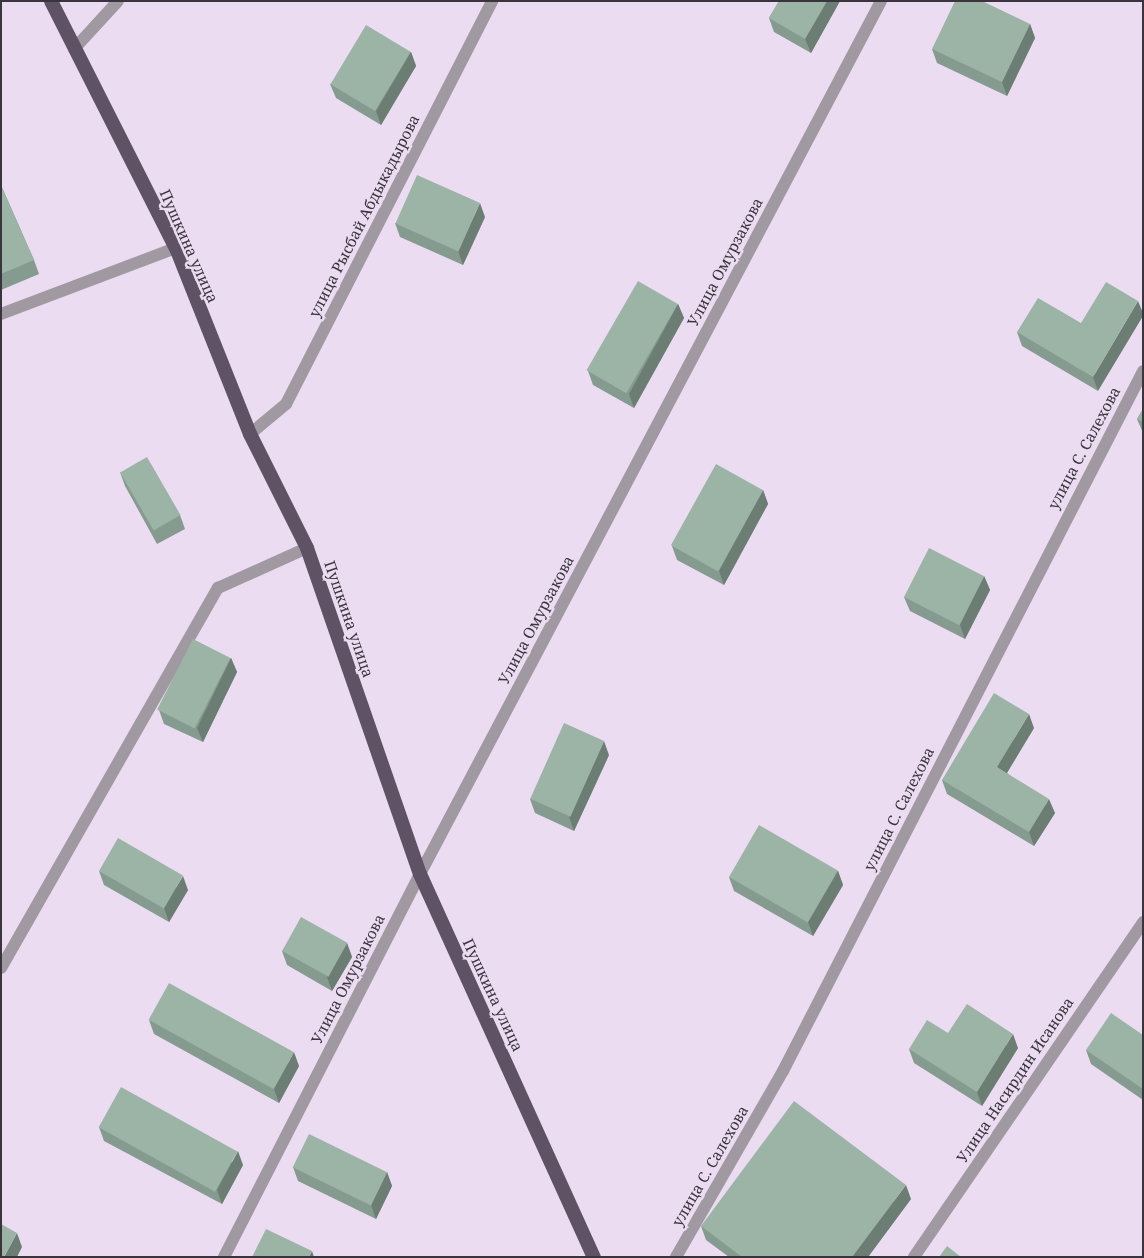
<!DOCTYPE html>
<meta charset="utf-8">
<style>
body{margin:0}
#map{position:relative;width:1144px;height:1258px;overflow:hidden;background:#ebdcf1;font-family:"Noto Serif",serif}
div>[style]{position:absolute}
.minor>*{height:12px;margin:-6px;padding:0 6px;transform-origin:6px;border-radius:6px;background:#a099a2}
.trunk>*{height:14px;margin:-7px;padding:0 7px;transform-origin:7px;border-radius:7px;background:#5f5264}
.wall>*{inset:0;background:#859b8f}
.shaded-wall>*{inset:0;background:#6c7e74}
.building>*{inset:0;background:#9bb4a6;transform-origin:0 0}
span{translate:-50% -50%;white-space:nowrap;text-align:center;line-height:1.15;-webkit-text-stroke:5px #ebdcf1;paint-order:stroke}
.street-label{font-size:15px;color:#3a343c}
.frame{position:absolute;inset:0;border:2px solid #3a343c;pointer-events:none}
</style>
<div id="map">
<div class="minor">
<i style="left:74px;top:49px;width:65px;rotate:-47.5deg"></i>
<i style="left:1px;top:314px;width:187px;rotate:-20.7deg"></i>
<i style="left:250px;top:434px;width:47px;rotate:-39.8deg"></i>
<i style="left:286px;top:404px;width:453px;rotate:-62.9deg"></i>
<i style="left:1px;top:968px;width:438px;rotate:-60.3deg"></i>
<i style="left:218px;top:588px;width:98px;rotate:-24.2deg"></i>
<i style="left:224px;top:1257px;width:430px;rotate:-62.9deg"></i>
<i style="left:420px;top:874px;width:987px;rotate:-62.16deg"></i>
<i style="left:676px;top:1257px;width:215px;rotate:-60.1deg"></i>
<i style="left:783px;top:1071px;width:787px;rotate:-62.78deg"></i>
<i style="left:914px;top:1257px;width:406px;rotate:-55.6deg"></i>
</div>
<div class="trunk">
<i style="left:51px;top:1px;width:277px;rotate:63.2deg"></i>
<i style="left:176px;top:248px;width:200px;rotate:68.3deg"></i>
<i style="left:250px;top:434px;width:127px;rotate:63.4deg"></i>
<i style="left:307px;top:548px;width:345px;rotate:70.9deg"></i>
<i style="left:420px;top:874px;width:421px;rotate:65.6deg"></i>
</div>
<div class="wall">
<i style="clip-path:polygon(779px 1px,840px 1px,811px 53px,774px 32px,769px 18px)"></i>
<i style="clip-path:polygon(1030px 24px,1035px 38px,1007px 96px,937px 63px,932px 49px)"></i>
<i style="clip-path:polygon(411px 52px,416px 66px,381px 125px,336px 98px,330px 84px)"></i>
<i style="clip-path:polygon(1px 185px,34px 260px,39px 274px,1px 290px)"></i>
<i style="clip-path:polygon(485px 217px,463px 265px,400px 237px,395px 223px)"></i>
<i style="clip-path:polygon(678px 304px,684px 318px,634px 408px,593px 385px,588px 371px)"></i>
<i style="clip-path:polygon(1081px 323px,1098px 391px,1022px 346px,1017px 332px)"></i>
<i style="clip-path:polygon(1143px 409px,1143px 433px,1137px 419px)"></i>
<i style="clip-path:polygon(120px 472px,180px 515px,185px 529px,157px 544px,125px 486px)"></i>
<i style="clip-path:polygon(763px 490px,768px 504px,724px 585px,677px 560px,672px 546px)"></i>
<i style="clip-path:polygon(984px 576px,990px 590px,965px 639px,910px 611px,904px 597px)"></i>
<i style="clip-path:polygon(231px 658px,237px 672px,203px 742px,164px 724px,159px 710px)"></i>
<i style="clip-path:polygon(1034px 728px,1007px 773px,1055px 813px,1034px 846px,947px 794px,942px 780px)"></i>
<i style="clip-path:polygon(609px 755px,574px 831px,535px 813px,530px 799px)"></i>
<i style="clip-path:polygon(99px 871px,188px 890px,169px 922px,104px 885px)"></i>
<i style="clip-path:polygon(838px 871px,843px 885px,813px 936px,734px 891px,729px 877px)"></i>
<i style="clip-path:polygon(347px 943px,352px 957px,332px 991px,287px 965px,282px 951px)"></i>
<i style="clip-path:polygon(149px 1020px,299px 1066px,279px 1103px,154px 1034px)"></i>
<i style="clip-path:polygon(948px 1033px,1018px 1048px,982px 1106px,914px 1063px,909px 1049px)"></i>
<i style="clip-path:polygon(1143px 1035px,1143px 1100px,1091px 1064px,1086px 1050px)"></i>
<i style="clip-path:polygon(99px 1127px,243px 1165px,222px 1204px,104px 1141px)"></i>
<i style="clip-path:polygon(293px 1167px,387px 1172px,392px 1186px,376px 1219px,298px 1181px)"></i>
<i style="clip-path:polygon(911px 1199px,868px 1257px,729px 1257px,706px 1240px,701px 1226px)"></i>
</div>
<div class="shaded-wall">
<i style="clip-path:polygon(827px 1px,840px 1px,811px 53px,805px 39px)"></i>
<i style="clip-path:polygon(1030px 24px,1035px 38px,1007px 96px,1002px 82px)"></i>
<i style="clip-path:polygon(411px 52px,416px 66px,381px 125px,376px 111px)"></i>
<i style="clip-path:polygon(480px 203px,485px 217px,463px 265px,458px 251px)"></i>
<i style="clip-path:polygon(1138px 301px,1143px 313px,1143px 316px,1098px 391px,1093px 377px)"></i>
<i style="clip-path:polygon(678px 304px,684px 318px,634px 408px,629px 394px)"></i>
<i style="clip-path:polygon(763px 490px,768px 504px,724px 585px,719px 571px)"></i>
<i style="clip-path:polygon(984px 576px,990px 590px,965px 639px,960px 625px)"></i>
<i style="clip-path:polygon(231px 658px,237px 672px,203px 742px,197px 728px)"></i>
<i style="clip-path:polygon(1029px 714px,1034px 728px,1002px 781px,997px 767px)"></i>
<i style="clip-path:polygon(604px 741px,609px 755px,574px 831px,569px 817px)"></i>
<i style="clip-path:polygon(1049px 799px,1055px 813px,1034px 846px,1029px 832px)"></i>
<i style="clip-path:polygon(838px 871px,843px 885px,813px 936px,808px 922px)"></i>
<i style="clip-path:polygon(183px 876px,188px 890px,169px 922px,164px 908px)"></i>
<i style="clip-path:polygon(347px 943px,352px 957px,332px 991px,327px 977px)"></i>
<i style="clip-path:polygon(1013px 1034px,1018px 1048px,982px 1106px,977px 1092px)"></i>
<i style="clip-path:polygon(294px 1052px,299px 1066px,279px 1103px,274px 1089px)"></i>
<i style="clip-path:polygon(238px 1151px,243px 1165px,222px 1204px,217px 1190px)"></i>
<i style="clip-path:polygon(387px 1172px,392px 1186px,376px 1219px,371px 1205px)"></i>
<i style="clip-path:polygon(906px 1185px,911px 1199px,868px 1257px,852px 1257px)"></i>
<i style="clip-path:polygon(17px 1233px,22px 1247px,17px 1257px,4px 1257px)"></i>
<i style="clip-path:polygon(312px 1251px,314px 1257px,309px 1257px)"></i>
</div>
<div class="building">
<i style="clip-path:polygon(779px 1px,827px 1px,805px 39px,769px 18px)"></i>
<i style="clip-path:polygon(955px 1px,982px 1px,1030px 24px,1002px 82px,932px 49px)"></i>
<i style="left:366px;top:25px;width:52px;height:69px;rotate:31deg"></i>
<i style="left:417px;top:175px;width:69px;height:53px;rotate:24deg"></i>
<i style="clip-path:polygon(1px 185px,34px 260px,1px 274px)"></i>
<i style="left:638px;top:281px;width:46px;height:103px;rotate:30deg"></i>
<i style="clip-path:polygon(1106px 282px,1138px 301px,1093px 377px,1017px 332px,1038px 298px,1081px 323px)"></i>
<i style="clip-path:polygon(1143px 409px,1143px 422px,1137px 419px)"></i>
<i style="left:147px;top:457px;width:67px;height:31px;rotate:60deg"></i>
<i style="left:716px;top:464px;width:54px;height:93px;rotate:29deg"></i>
<i style="left:929px;top:548px;width:62px;height:55px;rotate:27deg"></i>
<i style="left:193px;top:639px;width:42px;height:79px;rotate:27deg"></i>
<i style="clip-path:polygon(994px 693px,1029px 714px,997px 767px,1049px 799px,1029px 832px,942px 780px)"></i>
<i style="left:564px;top:723px;width:44px;height:83px;rotate:24deg"></i>
<i style="left:759px;top:825px;width:91px;height:60px;rotate:30deg"></i>
<i style="left:118px;top:838px;width:75px;height:38px;rotate:30deg"></i>
<i style="left:301px;top:917px;width:53px;height:39px;rotate:29deg"></i>
<i style="left:169px;top:983px;width:143px;height:42px;rotate:29deg"></i>
<i style="clip-path:polygon(967px 1004px,1013px 1034px,977px 1092px,909px 1049px,927px 1020px,948px 1033px)"></i>
<i style="clip-path:polygon(1111px 1013px,1143px 1035px,1143px 1089px,1086px 1050px)"></i>
<i style="left:121px;top:1087px;width:133px;height:46px;rotate:29deg"></i>
<i style="clip-path:polygon(794px 1101px,906px 1185px,852px 1257px,742px 1257px,701px 1226px)"></i>
<i style="left:309px;top:1134px;width:87px;height:37px;rotate:26deg"></i>
<i style="clip-path:polygon(1px 1224px,17px 1233px,4px 1257px,1px 1257px)"></i>
<i style="clip-path:polygon(266px 1229px,312px 1251px,309px 1257px,252px 1257px)"></i>
<i style="clip-path:polygon(947px 1246px,961px 1257px,939px 1257px)"></i>
</div>
<div class="street-label">
<span style="left:364px;top:216px;rotate:-63deg">улица Рысбай Абдыкадырова</span>
<span style="left:189px;top:246px;rotate:66deg">Пушкина улица</span>
<span style="left:725px;top:262px;rotate:-62deg">Улица Омурзакова</span>
<span style="left:1084px;top:448px;rotate:-62deg">улица С. Салехова</span>
<span style="left:349px;top:619px;rotate:71deg">Пушкина улица</span>
<span style="left:536px;top:620px;rotate:-62deg">Улица Омурзакова</span>
<span style="left:899px;top:809px;rotate:-63deg">улица С. Салехова</span>
<span style="left:348px;top:979px;rotate:-63deg">Улица Омурзакова</span>
<span style="left:493px;top:995px;rotate:65deg">Пушкина улица</span>
<span style="left:1015px;top:1080px;rotate:-56deg">Улица Насирдин Исанова</span>
<span style="left:710px;top:1166px;rotate:-60deg">улица С. Салехова</span>
</div>
<div class="frame"></div>
</div>
